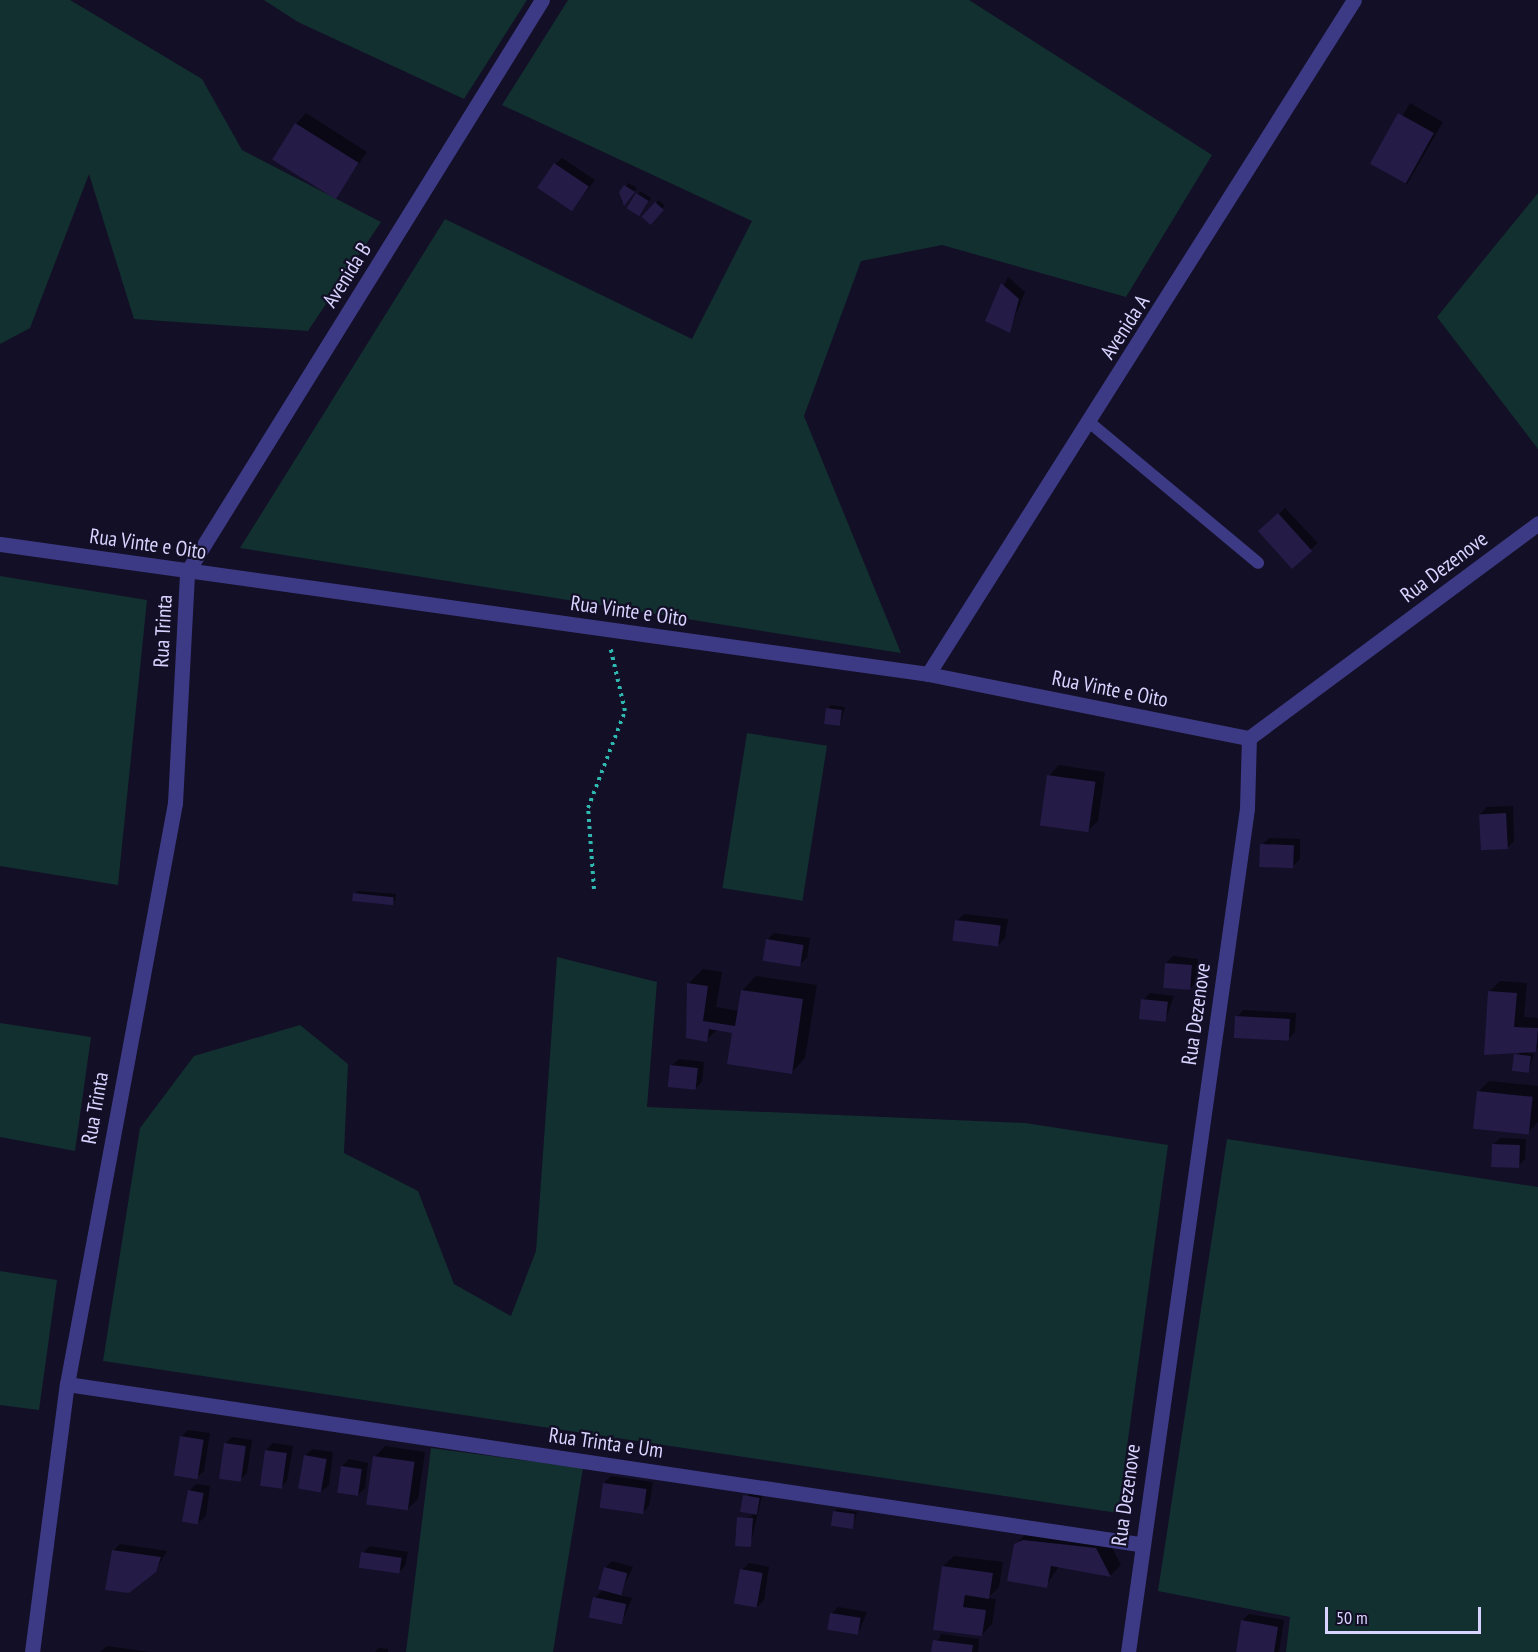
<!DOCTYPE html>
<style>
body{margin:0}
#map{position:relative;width:1538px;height:1652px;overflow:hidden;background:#130f26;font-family:"PT Sans Narrow",sans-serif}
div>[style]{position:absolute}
.green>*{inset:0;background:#12302f;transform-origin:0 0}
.shadow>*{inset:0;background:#0007;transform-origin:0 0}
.building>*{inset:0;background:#241b47;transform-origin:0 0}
.path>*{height:4px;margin-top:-2px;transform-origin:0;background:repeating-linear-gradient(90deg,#2fb8b0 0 3px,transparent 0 7.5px)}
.lane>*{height:12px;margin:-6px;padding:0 6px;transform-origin:6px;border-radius:6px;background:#3d3a85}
.street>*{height:15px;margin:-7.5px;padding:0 7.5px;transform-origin:7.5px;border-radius:7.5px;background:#3d3a85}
span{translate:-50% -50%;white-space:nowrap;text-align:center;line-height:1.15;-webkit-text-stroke:4.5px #130f26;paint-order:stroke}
.street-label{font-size:21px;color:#d9d4ff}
.scale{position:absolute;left:1325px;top:1607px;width:156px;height:27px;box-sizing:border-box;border:3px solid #d9d4ff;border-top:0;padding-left:8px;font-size:18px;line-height:21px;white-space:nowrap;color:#d9d4ff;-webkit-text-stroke:4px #130f26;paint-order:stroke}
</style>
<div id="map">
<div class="green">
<i style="clip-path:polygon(0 0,70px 0,202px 79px,242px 150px,381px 222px,308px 331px,134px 319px,89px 174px,30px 328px,0 344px)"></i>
<i style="clip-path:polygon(264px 0,527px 0,464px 99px,298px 22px)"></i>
<i style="clip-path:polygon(568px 0,969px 0,1212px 155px,1126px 297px,942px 245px,861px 261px,804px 416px,901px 653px,240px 548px,445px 219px,692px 339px,752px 221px,502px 105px)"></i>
<i style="clip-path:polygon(1538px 193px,1538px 449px,1437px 317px)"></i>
<i style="clip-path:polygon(0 576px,147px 600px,118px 885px,0 866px)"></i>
<i style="left:747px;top:733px;width:81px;height:157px;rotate:9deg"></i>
<i style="clip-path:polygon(557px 957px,657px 982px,647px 1107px,1025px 1123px,1168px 1145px,1118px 1513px,103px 1361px,140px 1128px,194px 1056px,300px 1025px,348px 1064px,344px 1153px,418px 1191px,454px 1284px,511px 1316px,536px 1251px)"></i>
<i style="clip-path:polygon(0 1023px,91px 1037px,75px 1151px,0 1137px)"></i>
<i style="clip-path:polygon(1227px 1139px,1538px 1187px,1538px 1652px,1286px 1652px,1290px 1617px,1158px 1591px)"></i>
<i style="clip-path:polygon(0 1271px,57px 1280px,39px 1410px,0 1405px)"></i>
<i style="clip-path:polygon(431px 1448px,583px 1468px,553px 1652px,406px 1652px)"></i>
</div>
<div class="shadow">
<i style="left:1410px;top:103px;width:38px;height:72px;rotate:30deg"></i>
<i style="clip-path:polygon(306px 113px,367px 152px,335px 197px,296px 124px)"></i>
<i style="clip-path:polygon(562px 158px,595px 180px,572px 210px,555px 164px)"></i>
<i style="clip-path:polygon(628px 183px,637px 188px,624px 204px,621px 201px)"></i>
<i style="clip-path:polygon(640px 191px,651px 198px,642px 212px,638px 194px)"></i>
<i style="left:659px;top:200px;width:8px;height:23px;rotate:45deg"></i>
<i style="clip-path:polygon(1008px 277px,1025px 292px,1009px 331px,987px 320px)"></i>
<i style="left:1285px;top:508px;width:48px;height:33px;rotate:47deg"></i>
<i style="clip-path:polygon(831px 705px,845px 707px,840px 724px,828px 708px)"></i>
<i style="clip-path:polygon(1059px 765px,1105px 772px,1098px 821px,1087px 831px,1049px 776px)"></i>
<i style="clip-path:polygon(1513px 806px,1514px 841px,1507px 848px,1480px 814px,1487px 807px)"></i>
<i style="clip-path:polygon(1269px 838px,1300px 839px,1300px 859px,1293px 866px,1262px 845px)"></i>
<i style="clip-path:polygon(358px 891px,396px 894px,395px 901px,355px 894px)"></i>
<i style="clip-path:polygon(964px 914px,1008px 919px,1005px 938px,998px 945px,957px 921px)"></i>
<i style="clip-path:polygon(774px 933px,810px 938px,807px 958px,800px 964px,767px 940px)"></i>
<i style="clip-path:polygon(1173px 956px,1198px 959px,1197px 982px,1190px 988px,1166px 963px)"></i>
<i style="clip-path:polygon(703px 969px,722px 972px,716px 1007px,739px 1011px,742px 991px,756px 976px,817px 985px,805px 1058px,791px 1073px,733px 1031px,718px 1029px,706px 1040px,689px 983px)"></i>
<i style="clip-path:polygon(1500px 981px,1527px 983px,1524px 1017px,1538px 1018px,1538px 1048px,1527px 1053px,1534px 1054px,1528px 1072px,1490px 991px)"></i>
<i style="clip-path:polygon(1150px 993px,1174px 996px,1165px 1021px,1143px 1000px)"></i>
<i style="clip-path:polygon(1243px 1010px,1296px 1013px,1295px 1032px,1288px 1039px,1237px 1017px)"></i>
<i style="clip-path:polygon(679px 1059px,704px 1062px,702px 1082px,695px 1089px,672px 1065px)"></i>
<i style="clip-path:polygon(1489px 1081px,1538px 1086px,1538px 1122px,1528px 1132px,1478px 1092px)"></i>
<i style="clip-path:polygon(1500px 1138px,1526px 1139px,1525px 1159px,1518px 1166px,1493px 1145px)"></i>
<i style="clip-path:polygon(188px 1430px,210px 1433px,204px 1471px,197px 1477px,181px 1437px)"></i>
<i style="clip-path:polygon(232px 1437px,252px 1440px,247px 1473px,240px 1480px,225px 1444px)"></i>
<i style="clip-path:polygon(273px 1443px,293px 1446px,287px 1481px,280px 1488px,266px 1450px)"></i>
<i style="clip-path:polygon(385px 1446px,425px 1452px,418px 1499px,407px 1510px,375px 1457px)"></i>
<i style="clip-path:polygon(312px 1449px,333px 1452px,329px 1485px,322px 1491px,305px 1456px)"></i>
<i style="clip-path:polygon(349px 1459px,368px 1463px,365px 1488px,358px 1495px,342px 1466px)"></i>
<i style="clip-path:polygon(611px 1476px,653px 1482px,649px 1506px,643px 1512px,604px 1483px)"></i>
<i style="clip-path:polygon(196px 1484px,210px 1486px,206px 1516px,199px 1522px,189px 1491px)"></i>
<i style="clip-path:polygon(748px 1493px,762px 1496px,750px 1546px,739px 1518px,753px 1516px)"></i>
<i style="clip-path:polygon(837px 1509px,857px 1512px,852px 1528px,834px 1512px)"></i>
<i style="clip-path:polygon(1026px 1534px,1107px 1538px,1121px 1565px,1111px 1575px,1059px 1566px,1046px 1586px,1015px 1545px)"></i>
<i style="clip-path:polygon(120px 1544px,167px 1551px,155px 1571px,113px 1551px)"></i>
<i style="clip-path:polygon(370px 1546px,408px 1552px,405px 1566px,398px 1573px,363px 1553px)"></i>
<i style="clip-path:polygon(954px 1556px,1003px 1562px,999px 1587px,988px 1598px,996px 1599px,992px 1624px,982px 1635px,935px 1628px,943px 1566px)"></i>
<i style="clip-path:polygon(612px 1561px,633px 1567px,619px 1595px,632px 1598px,621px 1624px,595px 1598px,604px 1589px,605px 1568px)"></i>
<i style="clip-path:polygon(749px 1563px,769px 1567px,764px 1600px,757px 1607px,742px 1570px)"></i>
<i style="clip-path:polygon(838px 1607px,867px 1612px,858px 1634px,831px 1614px)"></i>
<i style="clip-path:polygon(1249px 1614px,1284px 1620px,1279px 1652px,1237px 1652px,1242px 1621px)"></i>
<i style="clip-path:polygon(941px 1634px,979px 1639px,978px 1652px,933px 1652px)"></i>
<i style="clip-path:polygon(107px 1646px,150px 1652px,100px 1652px)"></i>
<i style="clip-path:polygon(379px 1648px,388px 1649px,388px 1652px,375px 1652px)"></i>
</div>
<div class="building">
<i style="left:1398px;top:113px;width:41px;height:58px;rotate:29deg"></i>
<i style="left:295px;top:123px;width:75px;height:43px;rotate:32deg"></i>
<i style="left:554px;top:163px;width:42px;height:30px;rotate:34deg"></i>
<i style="clip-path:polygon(624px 185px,635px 192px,624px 206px,619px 192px)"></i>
<i style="left:636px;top:193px;width:15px;height:18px;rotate:32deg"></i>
<i style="left:655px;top:202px;width:12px;height:20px;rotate:42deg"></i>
<i style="clip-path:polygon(1001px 283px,1019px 299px,1010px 333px,985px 321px)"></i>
<i style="left:1278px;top:513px;width:51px;height:27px;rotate:48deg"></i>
<i style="left:826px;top:708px;width:16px;height:16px;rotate:7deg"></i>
<i style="left:1047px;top:775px;width:49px;height:51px;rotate:8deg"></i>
<i style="left:1506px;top:813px;width:36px;height:27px;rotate:87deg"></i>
<i style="left:1260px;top:844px;width:34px;height:23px;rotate:2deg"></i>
<i style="left:353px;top:893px;width:41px;height:8px;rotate:6deg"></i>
<i style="left:955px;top:920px;width:46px;height:21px;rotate:7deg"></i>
<i style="left:766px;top:939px;width:38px;height:22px;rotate:9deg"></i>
<i style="left:1165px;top:963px;width:27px;height:25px;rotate:4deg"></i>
<i style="clip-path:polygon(687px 983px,708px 986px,703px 1021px,735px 1026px,741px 990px,803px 999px,792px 1074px,727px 1064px,732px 1033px,709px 1029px,707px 1042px,686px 1038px)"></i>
<i style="clip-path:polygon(1488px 991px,1517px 993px,1514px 1027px,1538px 1028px,1536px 1052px,1484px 1055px)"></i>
<i style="left:1141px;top:999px;width:27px;height:20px;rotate:6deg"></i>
<i style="left:1235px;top:1016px;width:55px;height:22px;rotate:3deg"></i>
<i style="left:1514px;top:1054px;width:17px;height:17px;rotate:7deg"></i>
<i style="left:670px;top:1065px;width:28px;height:22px;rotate:6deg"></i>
<i style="left:1477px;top:1091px;width:56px;height:38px;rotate:6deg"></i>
<i style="left:1492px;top:1144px;width:28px;height:23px;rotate:2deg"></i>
<i style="left:180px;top:1436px;width:24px;height:40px;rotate:9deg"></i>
<i style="left:224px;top:1443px;width:22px;height:36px;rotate:8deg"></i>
<i style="left:265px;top:1450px;width:22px;height:36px;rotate:8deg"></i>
<i style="left:304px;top:1455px;width:23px;height:34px;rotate:10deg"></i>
<i style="left:373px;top:1456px;width:42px;height:49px;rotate:8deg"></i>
<i style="left:341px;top:1466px;width:21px;height:27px;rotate:8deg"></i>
<i style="left:603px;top:1483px;width:44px;height:25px;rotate:8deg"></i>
<i style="left:188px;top:1490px;width:16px;height:32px;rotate:11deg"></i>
<i style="left:743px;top:1495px;width:17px;height:17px;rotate:10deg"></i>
<i style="left:833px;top:1511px;width:22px;height:15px;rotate:8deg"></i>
<i style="left:737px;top:1517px;width:16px;height:29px;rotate:4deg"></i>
<i style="clip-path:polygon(1023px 1540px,1096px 1548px,1111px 1577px,1051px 1566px,1047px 1588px,1007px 1581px,1014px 1544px)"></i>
<i style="clip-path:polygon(112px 1550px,161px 1557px,156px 1572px,129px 1593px,105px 1590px)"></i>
<i style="left:361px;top:1552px;width:41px;height:16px;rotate:8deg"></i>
<i style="clip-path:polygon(942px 1566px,993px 1573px,989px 1599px,965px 1595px,963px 1607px,986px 1610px,982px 1636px,933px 1630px)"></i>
<i style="left:604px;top:1567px;width:24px;height:23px;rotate:15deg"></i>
<i style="left:740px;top:1569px;width:23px;height:35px;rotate:10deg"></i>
<i style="left:593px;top:1597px;width:34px;height:21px;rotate:12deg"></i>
<i style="left:830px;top:1613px;width:31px;height:17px;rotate:9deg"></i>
<i style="clip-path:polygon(1241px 1620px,1278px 1627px,1274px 1652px,1236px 1652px)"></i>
<i style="clip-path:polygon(933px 1640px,973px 1645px,972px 1652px,931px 1652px)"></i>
</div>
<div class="path">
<i style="left:594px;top:889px;width:81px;rotate:-94.2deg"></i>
<i style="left:588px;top:808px;width:104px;rotate:-69.1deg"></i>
<i style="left:625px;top:711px;width:67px;rotate:-103deg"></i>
</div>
<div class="lane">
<i style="left:1089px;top:422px;width:220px;rotate:39.8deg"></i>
</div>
<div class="street">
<i style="left:0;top:544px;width:937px;rotate:7.97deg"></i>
<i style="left:928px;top:674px;width:327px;rotate:11.3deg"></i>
<i style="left:928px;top:674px;width:797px;rotate:-57.71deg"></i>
<i style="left:67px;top:1384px;width:1084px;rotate:8.49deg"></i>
<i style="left:32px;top:1652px;width:270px;rotate:-82.6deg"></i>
<i style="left:67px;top:1384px;width:591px;rotate:-79.47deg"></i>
<i style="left:175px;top:803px;width:231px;rotate:-87deg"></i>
<i style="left:187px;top:572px;width:673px;rotate:-58.18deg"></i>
<i style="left:1128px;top:1652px;width:852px;rotate:-81.97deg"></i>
<i style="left:1247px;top:808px;width:70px;rotate:-88.4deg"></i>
<i style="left:1249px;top:738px;width:360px;rotate:-36.6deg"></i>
</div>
<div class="street-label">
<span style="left:347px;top:275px;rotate:-58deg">Avenida B</span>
<span style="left:1125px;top:327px;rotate:-57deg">Avenida A</span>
<span style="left:148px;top:544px;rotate:8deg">Rua Vinte e Oito</span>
<span style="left:1444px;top:567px;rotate:-37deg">Rua Dezenove</span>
<span style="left:629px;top:611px;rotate:8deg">Rua Vinte e Oito</span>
<span style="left:163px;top:631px;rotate:-87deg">Rua Trinta</span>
<span style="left:1110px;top:689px;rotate:11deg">Rua Vinte e Oito</span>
<span style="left:1196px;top:1014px;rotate:-82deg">Rua Dezenove</span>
<span style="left:95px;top:1108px;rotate:-80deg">Rua Trinta</span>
<span style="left:606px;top:1443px;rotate:8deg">Rua Trinta e Um</span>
<span style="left:1126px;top:1495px;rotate:-82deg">Rua Dezenove</span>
</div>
<div class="scale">50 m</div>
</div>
